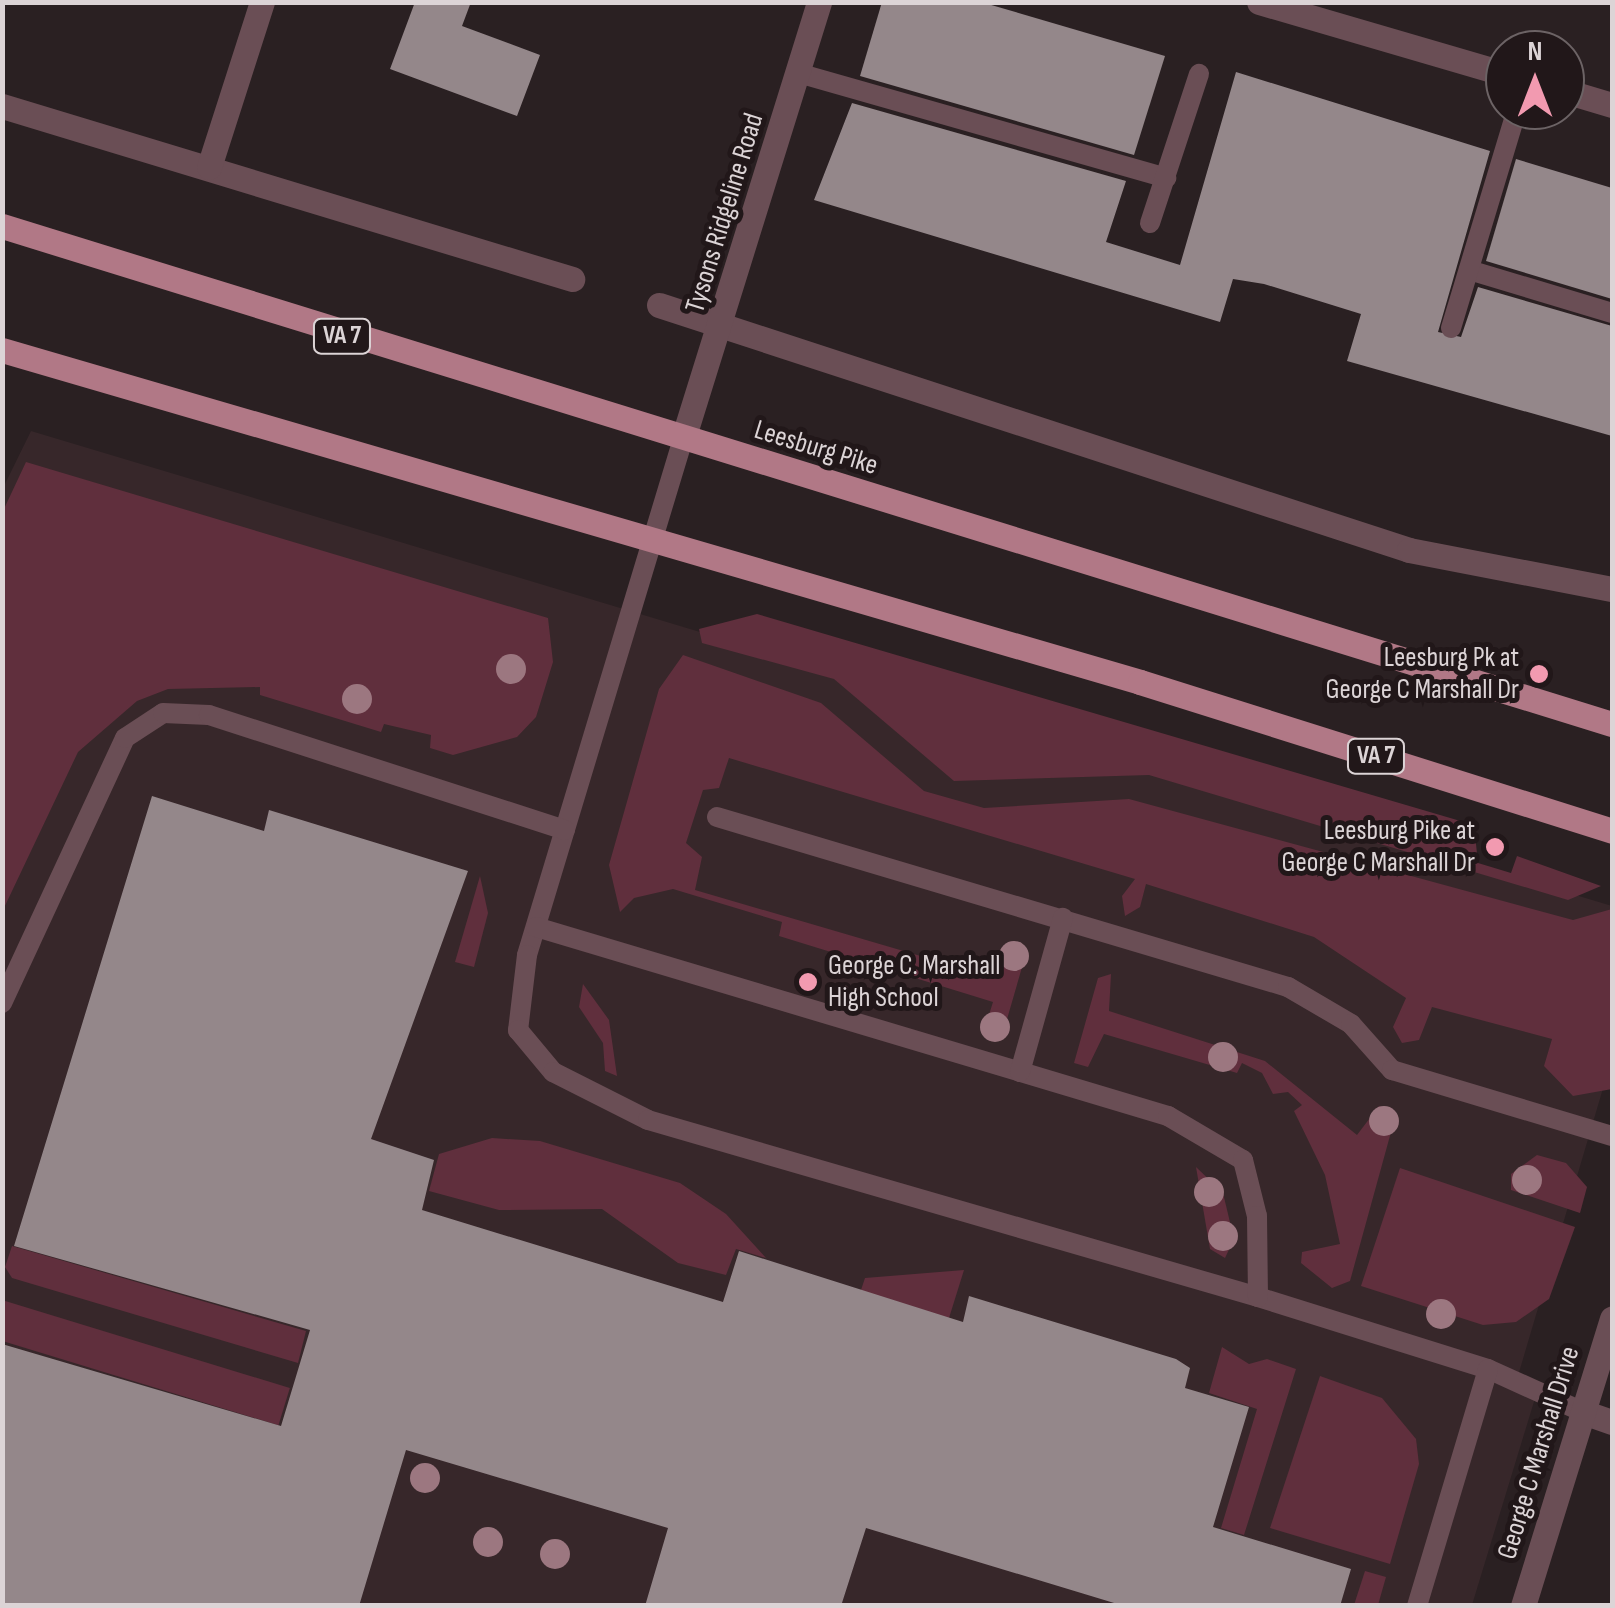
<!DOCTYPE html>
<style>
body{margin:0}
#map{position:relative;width:1615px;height:1608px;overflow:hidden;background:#2a2022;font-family:"Sofia Sans Condensed",sans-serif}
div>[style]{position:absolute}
.built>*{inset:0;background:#37272a}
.green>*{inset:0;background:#602f3d;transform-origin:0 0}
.building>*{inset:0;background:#94878a}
.service>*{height:20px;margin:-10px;padding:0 10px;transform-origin:10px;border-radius:10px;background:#6a4e55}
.minor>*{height:25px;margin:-12.5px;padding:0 12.5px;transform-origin:12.5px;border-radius:12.5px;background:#6a4e55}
.primary>*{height:25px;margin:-12.5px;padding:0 12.5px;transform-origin:12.5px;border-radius:12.5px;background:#b17886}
.trees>*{width:30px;height:30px;margin:-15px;border-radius:50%;background:#9c7780}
.dots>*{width:28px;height:28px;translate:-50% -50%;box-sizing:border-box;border:5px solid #211719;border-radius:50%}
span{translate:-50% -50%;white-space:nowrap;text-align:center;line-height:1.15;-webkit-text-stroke:10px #211719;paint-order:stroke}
.shield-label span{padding:2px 8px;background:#211719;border:2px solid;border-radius:8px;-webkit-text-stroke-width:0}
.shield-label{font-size:25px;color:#dcd4d6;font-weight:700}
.street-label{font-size:28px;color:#dcd4d6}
.poi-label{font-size:28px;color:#dcd4d6}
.right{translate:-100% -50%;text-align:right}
.left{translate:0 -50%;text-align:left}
.frame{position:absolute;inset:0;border:5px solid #dcd4d6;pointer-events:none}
.north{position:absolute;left:1485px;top:30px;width:100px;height:100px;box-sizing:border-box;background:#211719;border:2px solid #6c6365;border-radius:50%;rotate:0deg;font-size:28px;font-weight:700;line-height:40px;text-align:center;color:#dcd4d6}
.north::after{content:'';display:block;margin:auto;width:35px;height:45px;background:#f29ab0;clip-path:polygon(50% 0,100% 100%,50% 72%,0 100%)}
</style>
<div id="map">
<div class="built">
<i style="clip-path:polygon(31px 431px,1612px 906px,1612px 1058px,1515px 1386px,1536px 1395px,1472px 1605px,3px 1605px,2px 490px)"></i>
</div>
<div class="green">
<i style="clip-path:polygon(26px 462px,548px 618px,553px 662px,536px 717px,517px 737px,453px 755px,430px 748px,431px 735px,384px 724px,381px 732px,260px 695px,260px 687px,168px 689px,137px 701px,78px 752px,3px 910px,3px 511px)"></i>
<i style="clip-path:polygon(757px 614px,1474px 825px,1478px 863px,1511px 873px,1517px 856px,1601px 886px,1568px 900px,1149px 775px,954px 781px,834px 679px,702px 643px,699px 629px)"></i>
<i style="clip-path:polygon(683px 655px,821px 703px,924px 791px,984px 808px,1129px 799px,1573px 920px,1612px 909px,1612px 1089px,1573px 1096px,1544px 1066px,1552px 1039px,1432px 1007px,1419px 1040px,1402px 1043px,1393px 1027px,1406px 998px,1314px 937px,1146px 884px,1140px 907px,1125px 916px,1122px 896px,1135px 879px,729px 758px,719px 788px,703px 790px,686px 843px,702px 857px,695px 890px,999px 979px,1010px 946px,1027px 950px,1001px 1040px,983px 1034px,993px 1002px,779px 936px,782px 922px,673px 889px,634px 898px,620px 912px,609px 865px,659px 689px)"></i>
<i style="clip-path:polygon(480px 876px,488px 913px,474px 967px,455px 962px)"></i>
<i style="clip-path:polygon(1111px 974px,1109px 1011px,1265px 1061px,1357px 1135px,1379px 1106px,1396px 1114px,1350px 1281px,1332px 1288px,1301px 1263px,1302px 1252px,1340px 1244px,1325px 1175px,1294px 1111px,1302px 1105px,1288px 1092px,1273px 1094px,1262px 1073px,1242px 1063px,1237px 1073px,1104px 1034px,1088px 1067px,1074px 1063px,1098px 978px)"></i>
<i style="clip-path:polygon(583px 984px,609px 1020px,617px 1076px,605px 1071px,603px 1043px,579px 1007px)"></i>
<i style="clip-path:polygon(492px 1138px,540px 1141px,680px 1183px,726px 1214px,766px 1258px,736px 1249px,726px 1275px,678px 1263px,602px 1209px,499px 1210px,429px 1191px,439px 1154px)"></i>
<i style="clip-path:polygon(1537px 1155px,1566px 1163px,1587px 1187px,1580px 1213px,1511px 1190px,1511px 1174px)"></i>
<i style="clip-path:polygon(1196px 1167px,1223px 1193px,1234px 1239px,1225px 1258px,1210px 1249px)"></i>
<i style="clip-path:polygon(1400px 1168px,1575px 1227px,1549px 1299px,1516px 1322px,1483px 1325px,1361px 1286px)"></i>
<i style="clip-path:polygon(12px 1246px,306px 1331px,298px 1363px,12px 1278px,5px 1267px)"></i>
<i style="clip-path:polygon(964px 1270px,949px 1318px,821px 1410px,865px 1278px)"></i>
<i style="left:2px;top:1300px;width:301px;height:39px;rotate:17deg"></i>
<i style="clip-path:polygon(1222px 1347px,1249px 1364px,1267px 1359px,1296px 1369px,1244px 1535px,1221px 1528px,1257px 1409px,1209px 1393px)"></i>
<i style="clip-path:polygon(1320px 1376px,1382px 1398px,1416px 1439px,1419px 1464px,1390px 1564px,1270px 1528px)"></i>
<i style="clip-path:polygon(1365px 1571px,1386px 1577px,1378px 1605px,1354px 1605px)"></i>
</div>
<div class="building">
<i style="clip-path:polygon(415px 2px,471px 2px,462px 26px,540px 55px,517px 116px,390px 69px)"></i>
<i style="clip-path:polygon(882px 2px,981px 2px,1165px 56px,1134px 155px,860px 76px)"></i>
<i style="clip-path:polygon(1236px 72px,1490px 151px,1438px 332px,1461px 337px,1478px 287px,1612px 326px,1612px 436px,1347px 361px,1361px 314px,1264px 284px,1233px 279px,1220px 322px,814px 200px,852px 103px,1126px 181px,1106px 242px,1180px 265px)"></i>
<i style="clip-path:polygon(1516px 159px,1612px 188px,1612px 299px,1486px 261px)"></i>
<i style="clip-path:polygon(152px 796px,264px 831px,269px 810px,468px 871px,371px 1139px,434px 1160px,422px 1210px,723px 1302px,739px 1251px,963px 1322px,969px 1296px,1176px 1359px,1190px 1368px,1185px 1388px,1249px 1407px,1213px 1527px,1351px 1569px,1340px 1606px,1124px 1606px,866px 1528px,841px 1606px,645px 1606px,668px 1528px,406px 1450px,359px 1606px,2px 1606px,2px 1344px,281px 1426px,310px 1330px,14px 1246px)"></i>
</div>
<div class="service">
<i style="left:798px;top:73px;width:383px;rotate:15.9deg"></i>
<i style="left:1150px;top:223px;width:157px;rotate:-71.8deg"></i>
<i style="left:1469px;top:270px;width:149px;rotate:16.7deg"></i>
<i style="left:1451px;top:328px;width:228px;rotate:-73.2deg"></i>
<i style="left:683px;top:439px;width:539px;rotate:106.82deg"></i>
<i style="left:527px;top:955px;width:76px;rotate:96.8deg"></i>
<i style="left:518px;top:1030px;width:55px;rotate:50.2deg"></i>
<i style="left:553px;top:1072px;width:106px;rotate:26.8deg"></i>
<i style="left:648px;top:1120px;width:635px;rotate:16.18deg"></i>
<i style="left:1258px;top:1297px;width:241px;rotate:17.4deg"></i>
<i style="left:1488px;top:1369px;width:104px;rotate:24.4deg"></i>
<i style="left:717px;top:817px;width:596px;rotate:16.58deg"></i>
<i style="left:1288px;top:987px;width:73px;rotate:30.4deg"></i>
<i style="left:1351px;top:1024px;width:62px;rotate:48.3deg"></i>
<i style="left:1392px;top:1070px;width:230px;rotate:16.7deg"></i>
<i style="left:536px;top:927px;width:660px;rotate:16.65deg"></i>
<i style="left:1168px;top:1116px;width:87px;rotate:30.4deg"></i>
<i style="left:1243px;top:1160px;width:58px;rotate:76deg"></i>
<i style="left:1257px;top:1216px;width:81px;rotate:89.3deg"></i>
<i style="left:2px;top:1003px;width:292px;rotate:-65.1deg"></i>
<i style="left:125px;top:738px;width:45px;rotate:-33.3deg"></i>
<i style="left:163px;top:713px;width:46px;rotate:2.5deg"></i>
<i style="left:209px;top:715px;width:374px;rotate:17.9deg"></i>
<i style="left:1020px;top:1072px;width:160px;rotate:-74.4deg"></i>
<i style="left:1417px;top:1606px;width:247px;rotate:-73.3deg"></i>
</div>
<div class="minor">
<i style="left:1259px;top:2px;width:256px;rotate:16.3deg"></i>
<i style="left:1565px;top:91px;width:49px;rotate:16.6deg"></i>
<i style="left:2px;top:106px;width:596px;rotate:16.88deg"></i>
<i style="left:209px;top:167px;width:173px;rotate:-72.2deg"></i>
<i style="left:659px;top:305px;width:789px;rotate:18.09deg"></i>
<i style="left:1409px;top:550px;width:207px;rotate:10.9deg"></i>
<i style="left:683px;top:439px;width:458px;rotate:-72.7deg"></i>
<i style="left:1583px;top:1412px;width:31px;rotate:19deg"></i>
<i style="left:1523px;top:1606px;width:301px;rotate:-72.8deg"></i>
</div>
<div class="primary">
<i style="left:2px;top:226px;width:1685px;rotate:17.19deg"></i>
<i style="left:2px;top:350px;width:1185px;rotate:16.26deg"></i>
<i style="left:1140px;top:682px;width:495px;rotate:17.5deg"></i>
</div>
<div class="trees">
<i style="left:511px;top:669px"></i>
<i style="left:357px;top:699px"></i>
<i style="left:1014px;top:956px"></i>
<i style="left:995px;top:1027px"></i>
<i style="left:1223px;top:1057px"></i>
<i style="left:1384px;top:1121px"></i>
<i style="left:1527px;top:1180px"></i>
<i style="left:1209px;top:1192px"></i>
<i style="left:1223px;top:1236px"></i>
<i style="left:1441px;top:1314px"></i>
<i style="left:425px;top:1478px"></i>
<i style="left:488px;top:1542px"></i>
<i style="left:555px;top:1554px"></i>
</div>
<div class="dots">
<i style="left:1539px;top:674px;background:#f29ab0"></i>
<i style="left:1495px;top:847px;background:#f29ab0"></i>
<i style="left:808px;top:982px;background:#f29ab0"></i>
</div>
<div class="shield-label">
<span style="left:342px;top:336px">VA 7</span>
<span style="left:1376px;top:756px">VA 7</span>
</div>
<div class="street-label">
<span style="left:725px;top:213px;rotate:-73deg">Tysons Ridgeline Road</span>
<span style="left:816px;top:448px;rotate:17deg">Leesburg Pike</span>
<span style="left:1539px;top:1453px;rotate:-73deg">George C Marshall Drive</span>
</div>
<div class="poi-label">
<span class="right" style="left:1519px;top:674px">Leesburg Pk at<br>George C Marshall Dr</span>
<span class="right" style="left:1475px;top:847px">Leesburg Pike at<br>George C Marshall Dr</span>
<span class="left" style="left:828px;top:982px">George C. Marshall<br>High School</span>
</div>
<div class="frame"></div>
<div class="north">N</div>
</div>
